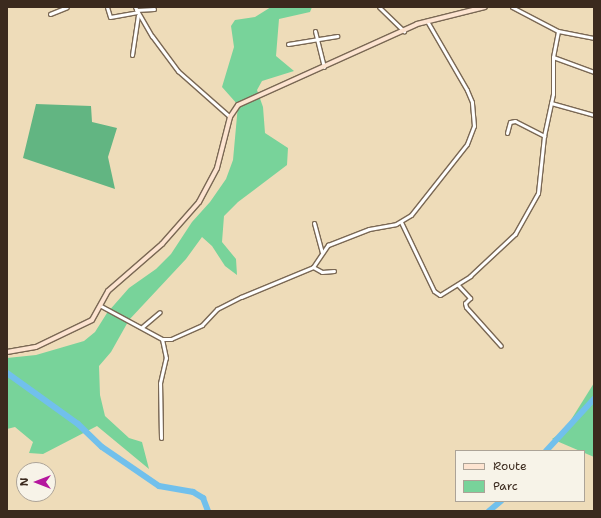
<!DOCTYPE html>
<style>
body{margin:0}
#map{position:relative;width:601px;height:518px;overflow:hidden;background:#eedcb9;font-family:"Shantell Sans",sans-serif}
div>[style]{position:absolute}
.green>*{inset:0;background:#78d39a}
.forest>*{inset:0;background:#62b582}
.river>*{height:6px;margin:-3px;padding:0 3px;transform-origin:3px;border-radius:3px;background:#71c0ec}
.roads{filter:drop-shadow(1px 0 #7a6854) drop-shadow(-1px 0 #7a6854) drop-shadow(0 1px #7a6854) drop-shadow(0 -1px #7a6854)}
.street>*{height:3px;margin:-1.5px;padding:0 1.5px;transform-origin:1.5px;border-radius:1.5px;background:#fff}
.secondary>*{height:4px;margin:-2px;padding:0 2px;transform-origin:2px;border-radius:2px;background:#fde4d1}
span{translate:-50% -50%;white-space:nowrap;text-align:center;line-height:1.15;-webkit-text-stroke:3px #f7f3e8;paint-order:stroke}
.frame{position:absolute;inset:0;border:8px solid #3b2a1e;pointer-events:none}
.legend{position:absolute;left:455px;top:450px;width:130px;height:52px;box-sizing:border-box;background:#f7f3e8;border:1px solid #aca397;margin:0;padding:5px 7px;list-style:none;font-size:12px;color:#3b2a1e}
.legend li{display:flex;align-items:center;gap:8px;height:20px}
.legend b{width:20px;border:1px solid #aca397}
.north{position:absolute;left:16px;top:462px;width:40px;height:40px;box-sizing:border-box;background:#f7f3e8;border:1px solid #aca397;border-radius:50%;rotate:270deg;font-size:11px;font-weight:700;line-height:16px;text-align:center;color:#3b2a1e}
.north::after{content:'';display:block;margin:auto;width:14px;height:18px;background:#b5179e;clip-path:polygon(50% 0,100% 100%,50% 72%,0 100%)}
</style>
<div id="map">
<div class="green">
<i style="clip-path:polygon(271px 7px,312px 7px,310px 12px,279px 19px,276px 56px,294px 71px,262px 81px,257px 90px,263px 107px,265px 133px,288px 148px,287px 165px,238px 202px,224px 216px,222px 242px,236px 259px,237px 275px,225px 266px,212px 246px,202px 237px,186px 259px,129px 320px,111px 352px,99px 366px,100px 395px,105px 416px,129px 438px,142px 442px,149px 469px,97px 426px,43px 454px,29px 453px,33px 442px,15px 427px,7px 429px,7px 358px,36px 355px,84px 341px,95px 332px,107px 313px,129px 288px,156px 269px,171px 254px,192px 222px,210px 202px,226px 179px,233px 160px,238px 105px,222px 87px,234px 47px,231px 26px,235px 20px,255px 17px)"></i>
<i style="clip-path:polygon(594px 383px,594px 457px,552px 439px,564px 431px)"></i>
</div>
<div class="forest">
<i style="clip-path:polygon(36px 104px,91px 106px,92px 122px,117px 128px,108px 157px,115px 189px,23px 158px)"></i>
</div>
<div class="river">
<i style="left:7px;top:373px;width:87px;rotate:35.7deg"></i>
<i style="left:78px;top:424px;width:33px;rotate:44deg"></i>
<i style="left:102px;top:447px;width:69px;rotate:34.4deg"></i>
<i style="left:159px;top:486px;width:35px;rotate:10deg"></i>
<i style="left:193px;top:492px;width:12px;rotate:31deg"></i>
<i style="left:203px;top:498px;width:14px;rotate:69deg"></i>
<i style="left:546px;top:451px;width:71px;rotate:-47.3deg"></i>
<i style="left:489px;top:511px;width:16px;rotate:-40deg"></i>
</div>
<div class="roads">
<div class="street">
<i style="left:107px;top:7px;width:10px;rotate:73deg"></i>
<i style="left:110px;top:17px;width:28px;rotate:-10deg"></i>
<i style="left:135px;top:7px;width:34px;rotate:60deg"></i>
<i style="left:152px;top:36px;width:44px;rotate:53.4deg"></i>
<i style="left:178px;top:71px;width:69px;rotate:41.5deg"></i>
<i style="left:379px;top:7px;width:35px;rotate:44deg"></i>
<i style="left:512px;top:7px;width:52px;rotate:27.6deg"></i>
<i style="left:558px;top:31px;width:36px;rotate:11deg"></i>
<i style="left:136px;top:10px;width:18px;rotate:-3deg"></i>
<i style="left:50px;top:14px;width:18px;rotate:-22deg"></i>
<i style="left:315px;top:31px;width:37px;rotate:76deg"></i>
<i style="left:288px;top:44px;width:50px;rotate:-9.3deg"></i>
<i style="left:132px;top:55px;width:40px;rotate:-81.5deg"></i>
<i style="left:553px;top:57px;width:44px;rotate:20.1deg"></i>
<i style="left:551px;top:103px;width:45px;rotate:15.6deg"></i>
<i style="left:507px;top:133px;width:11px;rotate:-75deg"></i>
<i style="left:510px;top:122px;width:5px;rotate:-11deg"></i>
<i style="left:515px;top:121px;width:33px;rotate:27deg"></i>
<i style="left:401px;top:222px;width:76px;rotate:64.4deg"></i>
<i style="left:434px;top:291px;width:7px;rotate:34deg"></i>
<i style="left:440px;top:295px;width:36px;rotate:-32deg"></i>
<i style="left:470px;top:276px;width:62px;rotate:-43deg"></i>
<i style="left:515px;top:234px;width:47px;rotate:-60.7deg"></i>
<i style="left:538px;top:193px;width:57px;rotate:-84deg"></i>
<i style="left:544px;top:136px;width:43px;rotate:-77.9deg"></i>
<i style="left:553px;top:94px;width:37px;rotate:-90deg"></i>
<i style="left:553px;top:57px;width:26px;rotate:-79deg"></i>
<i style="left:314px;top:223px;width:30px;rotate:75deg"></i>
<i style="left:313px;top:267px;width:10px;rotate:29deg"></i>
<i style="left:322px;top:272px;width:12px;rotate:-5deg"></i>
<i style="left:458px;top:285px;width:18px;rotate:47deg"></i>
<i style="left:470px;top:298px;width:7px;rotate:135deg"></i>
<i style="left:465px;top:303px;width:4px;rotate:76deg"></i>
<i style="left:466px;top:307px;width:52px;rotate:48.1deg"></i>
<i style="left:101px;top:306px;width:69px;rotate:28.4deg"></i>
<i style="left:162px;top:339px;width:9px"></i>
<i style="left:171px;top:339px;width:34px;rotate:-24deg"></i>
<i style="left:202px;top:325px;width:22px;rotate:-47deg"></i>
<i style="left:217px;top:309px;width:27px;rotate:-27deg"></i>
<i style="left:241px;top:297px;width:78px;rotate:-22.6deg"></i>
<i style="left:313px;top:267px;width:27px;rotate:-56deg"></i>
<i style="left:328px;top:245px;width:44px;rotate:-21.3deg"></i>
<i style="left:369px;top:229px;width:27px;rotate:-10deg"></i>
<i style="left:396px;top:224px;width:17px;rotate:-31deg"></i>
<i style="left:411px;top:215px;width:90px;rotate:-51.7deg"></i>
<i style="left:467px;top:144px;width:19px;rotate:-69deg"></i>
<i style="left:474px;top:126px;width:24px;rotate:-95deg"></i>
<i style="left:472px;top:102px;width:13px;rotate:-113deg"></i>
<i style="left:467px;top:90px;width:80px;rotate:-120.1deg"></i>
<i style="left:142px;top:327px;width:23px;rotate:-40deg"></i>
<i style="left:161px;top:438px;width:55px;rotate:-91deg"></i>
<i style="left:160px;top:383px;width:26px;rotate:-77deg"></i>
<i style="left:166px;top:358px;width:19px;rotate:-102deg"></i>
</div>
<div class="secondary">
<i style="left:7px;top:352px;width:29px;rotate:-10deg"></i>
<i style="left:36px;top:347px;width:62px;rotate:-25.7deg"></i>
<i style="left:92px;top:320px;width:33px;rotate:-61deg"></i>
<i style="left:108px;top:291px;width:72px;rotate:-41deg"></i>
<i style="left:162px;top:244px;width:56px;rotate:-48.6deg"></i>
<i style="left:199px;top:202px;width:38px;rotate:-62deg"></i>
<i style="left:217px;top:168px;width:53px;rotate:-75.7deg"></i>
<i style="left:230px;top:117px;width:14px;rotate:-56deg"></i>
<i style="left:238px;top:105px;width:196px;rotate:-24.3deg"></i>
<i style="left:417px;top:24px;width:70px;rotate:-14deg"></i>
</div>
</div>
<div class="frame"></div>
<ul class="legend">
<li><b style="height:5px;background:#fde4d1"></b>Route</li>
<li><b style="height:11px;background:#78d39a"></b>Parc</li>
</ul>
<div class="north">N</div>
</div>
